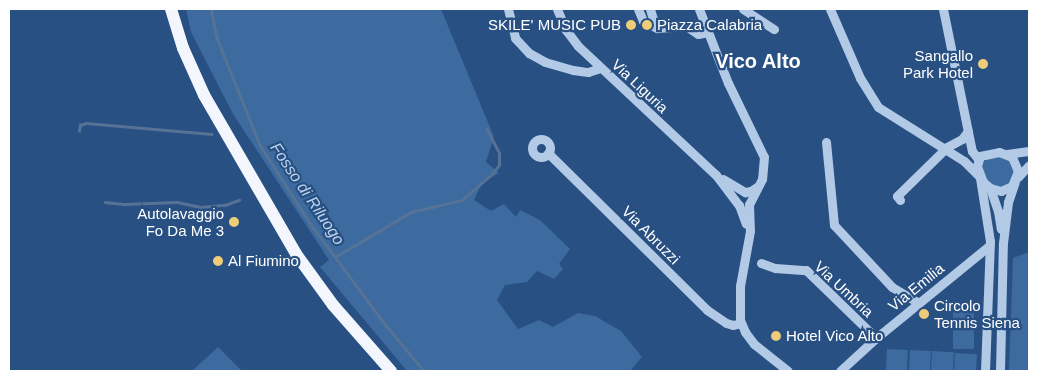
<!DOCTYPE html>
<style>
body{margin:0}
#map{position:relative;width:1038px;height:380px;overflow:hidden;background:#285083;font-family:Arial,sans-serif}
div>[style]{position:absolute}
.green>*{inset:0;background:#3d6a9f;transform-origin:0 0}
.stream>*{height:2.5px;margin:-1.25px;padding:0 1.25px;transform-origin:1.25px;border-radius:1.25px;background:#567295}
.minor>*{height:9px;margin:-4.5px;padding:0 4.5px;transform-origin:4.5px;border-radius:4.5px;background:#b2cae6}
.minor>.ring{margin:-4.5px;padding:0;box-sizing:content-box;background:none;border:9px solid #b2cae6;border-radius:50%}
.major>*{height:12px;margin:-6px;padding:0 6px;transform-origin:6px;border-radius:6px;background:#f3f7fd}
.dots>*{width:14px;height:14px;translate:-50% -50%;box-sizing:border-box;border:2px solid #285083;border-radius:50%}
span{translate:-50% -50%;white-space:nowrap;text-align:center;line-height:1.15;-webkit-text-stroke:4.5px #285083;paint-order:stroke}
.poi-label{font-size:15px;color:#fff}
.right{translate:-100% -50%;text-align:right}
.left{translate:0 -50%;text-align:left}
.street-label{font-size:15px;color:#fff}
.water-label{font-size:16px;color:#bdd4ee;font-style:italic}
.district-label{font-size:20px;color:#fff;font-weight:700}
.frame{position:absolute;inset:0;border:10px solid #fff;pointer-events:none}
</style>
<div id="map">
<div class="green">
<i style="clip-path:polygon(186px 9px,441px 9px,494px 137px,486px 162px,499px 173px,482px 183px,474px 200px,491px 211px,504px 204px,516px 217px,520px 210px,540px 220px,570px 249px,559px 264px,563px 269px,554px 279px,537px 271px,527px 282px,505px 285px,497px 300px,518px 329px,539px 320px,553px 327px,578px 313px,595px 316px,621px 331px,642px 357px,630px 371px,407px 371px,320px 267px,329px 260px,233px 114px,191px 32px)"></i>
<i style="clip-path:polygon(1000px 156px,1009px 159px,1016px 176px,1005px 187px,994px 186px,986px 179px,981px 166px,988px 158px)"></i>
<i style="clip-path:polygon(1029px 252px,1029px 371px,1009px 371px,1013px 258px)"></i>
<i style="left:953px;top:304px;width:21px;height:45px"></i>
<i style="clip-path:polygon(218px 347px,242px 371px,192px 371px)"></i>
<i style="left:887px;top:349px;width:21px;height:22px;rotate:3deg"></i>
<i style="left:910px;top:350px;width:21px;height:21px;rotate:3deg"></i>
<i style="left:932px;top:351px;width:22px;height:20px;rotate:3deg"></i>
<i style="left:955px;top:353px;width:22px;height:18px;rotate:3deg"></i>
</div>
<div class="stream">
<i style="left:211px;top:9px;width:30px;rotate:78deg"></i>
<i style="left:217px;top:38px;width:115px;rotate:68.1deg"></i>
<i style="left:260px;top:145px;width:96px;rotate:57.3deg"></i>
<i style="left:312px;top:226px;width:122px;rotate:53.3deg"></i>
<i style="left:385px;top:324px;width:61px;rotate:50.3deg"></i>
<i style="left:79px;top:131px;width:6px;rotate:-81deg"></i>
<i style="left:80px;top:125px;width:6px;rotate:-18deg"></i>
<i style="left:86px;top:123px;width:126px;rotate:5deg"></i>
<i style="left:105px;top:202px;width:20px;rotate:6deg"></i>
<i style="left:125px;top:204px;width:52px;rotate:-2.2deg"></i>
<i style="left:177px;top:202px;width:24px;rotate:12deg"></i>
<i style="left:200px;top:207px;width:25px;rotate:-5deg"></i>
<i style="left:225px;top:205px;width:15px;rotate:-20deg"></i>
<i style="left:335px;top:257px;width:88px;rotate:-30.6deg"></i>
<i style="left:411px;top:212px;width:52px;rotate:-13.2deg"></i>
<i style="left:462px;top:200px;width:38px;rotate:-41deg"></i>
<i style="left:491px;top:175px;width:13px;rotate:-51deg"></i>
<i style="left:499px;top:165px;width:12px;rotate:-90deg"></i>
<i style="left:499px;top:153px;width:27px;rotate:-118deg"></i>
</div>
<div class="minor">
<i style="left:508px;top:9px;width:30px;rotate:76deg"></i>
<i style="left:515px;top:38px;width:21px;rotate:47deg"></i>
<i style="left:529px;top:53px;width:18px;rotate:29deg"></i>
<i style="left:545px;top:62px;width:29px;rotate:16deg"></i>
<i style="left:573px;top:70px;width:15px;rotate:8deg"></i>
<i style="left:588px;top:72px;width:13px;rotate:-18deg"></i>
<i style="left:557px;top:9px;width:23px;rotate:67deg"></i>
<i style="left:566px;top:30px;width:20px;rotate:53deg"></i>
<i style="left:578px;top:46px;width:189px;rotate:43.1deg"></i>
<i style="left:716px;top:175px;width:38px;rotate:53deg"></i>
<i style="left:739px;top:205px;width:20px;rotate:70deg"></i>
<i style="left:638px;top:9px;width:13px;rotate:67deg"></i>
<i style="left:643px;top:21px;width:16px;rotate:27deg"></i>
<i style="left:657px;top:28px;width:29px;rotate:-4deg"></i>
<i style="left:686px;top:26px;width:14px;rotate:34deg"></i>
<i style="left:698px;top:34px;width:10px;rotate:-11deg"></i>
<i style="left:650px;top:9px;width:10px;rotate:73deg"></i>
<i style="left:653px;top:19px;width:5px;rotate:112deg"></i>
<i style="left:699px;top:9px;width:79px;rotate:68.6deg"></i>
<i style="left:728px;top:83px;width:82px;rotate:64.1deg"></i>
<i style="left:764px;top:157px;width:22px;rotate:95deg"></i>
<i style="left:762px;top:179px;width:28px;rotate:117deg"></i>
<i style="left:749px;top:204px;width:27px;rotate:88deg"></i>
<i style="left:750px;top:231px;width:56px;rotate:100.3deg"></i>
<i style="left:740px;top:286px;width:34px;rotate:90deg"></i>
<i style="left:740px;top:320px;width:13px;rotate:67deg"></i>
<i style="left:745px;top:332px;width:15px;rotate:53deg"></i>
<i style="left:754px;top:344px;width:43px;rotate:38.5deg"></i>
<i style="left:743px;top:9px;width:37px;rotate:33deg"></i>
<i style="left:830px;top:9px;width:75px;rotate:66.5deg"></i>
<i style="left:860px;top:78px;width:34px;rotate:58deg"></i>
<i style="left:878px;top:107px;width:102px;rotate:32.1deg"></i>
<i style="left:964px;top:161px;width:23px;rotate:45deg"></i>
<i style="left:943px;top:9px;width:145px;rotate:78.5deg"></i>
<i style="left:972px;top:151px;width:10px;rotate:53deg"></i>
<i class="ring" style="left:532px;top:139px;width:9px;height:9px"></i>
<i style="left:826px;top:142px;width:83px;rotate:84.5deg"></i>
<i style="left:834px;top:225px;width:85px;rotate:46.9deg"></i>
<i style="left:892px;top:287px;width:31px;rotate:31deg"></i>
<i style="left:999px;top:152px;width:14px;rotate:21deg"></i>
<i style="left:1012px;top:157px;width:15px;rotate:67deg"></i>
<i style="left:1018px;top:171px;width:16px;rotate:112deg"></i>
<i style="left:1012px;top:186px;width:12px;rotate:156deg"></i>
<i style="left:1001px;top:191px;width:11px;rotate:-165deg"></i>
<i style="left:990px;top:188px;width:9px;rotate:-139deg"></i>
<i style="left:983px;top:182px;width:17px;rotate:-111deg"></i>
<i style="left:977px;top:166px;width:10px;rotate:-73deg"></i>
<i style="left:980px;top:156px;width:19px;rotate:-12deg"></i>
<i style="left:548px;top:153px;width:223px;rotate:44.6deg"></i>
<i style="left:707px;top:310px;width:23px;rotate:34deg"></i>
<i style="left:726px;top:323px;width:7px;rotate:16deg"></i>
<i style="left:733px;top:325px;width:8px;rotate:-14deg"></i>
<i style="left:1007px;top:154px;width:22px;rotate:-8deg"></i>
<i style="left:1018px;top:177px;width:16px;rotate:-47deg"></i>
<i style="left:980px;top:178px;width:64px;rotate:81deg"></i>
<i style="left:990px;top:241px;width:130px;rotate:92.2deg"></i>
<i style="left:723px;top:179px;width:26px;rotate:31deg"></i>
<i style="left:745px;top:192px;width:6px;rotate:-9deg"></i>
<i style="left:751px;top:191px;width:7px;rotate:-34deg"></i>
<i style="left:990px;top:188px;width:24px;rotate:71deg"></i>
<i style="left:998px;top:211px;width:18px;rotate:81deg"></i>
<i style="left:900px;top:200px;width:5px;rotate:-127deg"></i>
<i style="left:897px;top:196px;width:70px;rotate:-44.4deg"></i>
<i style="left:947px;top:147px;width:17px;rotate:-28deg"></i>
<i style="left:962px;top:139px;width:10px;rotate:-53deg"></i>
<i style="left:761px;top:263px;width:15px;rotate:20deg"></i>
<i style="left:775px;top:268px;width:31px;rotate:4deg"></i>
<i style="left:806px;top:270px;width:98px;rotate:44.2deg"></i>
<i style="left:840px;top:371px;width:49px;rotate:-42.5deg"></i>
<i style="left:876px;top:338px;width:146px;rotate:-39.2deg"></i>
<i style="left:1000px;top:371px;width:128px;rotate:-88.7deg"></i>
<i style="left:1003px;top:243px;width:41px;rotate:-83deg"></i>
<i style="left:1008px;top:202px;width:21px;rotate:-71deg"></i>
</div>
<div class="major">
<i style="left:171px;top:9px;width:41px;rotate:72.9deg"></i>
<i style="left:183px;top:48px;width:51px;rotate:65.9deg"></i>
<i style="left:204px;top:95px;width:184px;rotate:59.9deg"></i>
<i style="left:296px;top:254px;width:63px;rotate:54deg"></i>
<i style="left:333px;top:305px;width:88px;rotate:48.7deg"></i>
</div>
<div class="dots">
<i style="left:631px;top:25px;background:#eecc78"></i>
<i style="left:647px;top:25px;background:#eecc78"></i>
<i style="left:983px;top:64px;background:#eecc78"></i>
<i style="left:234px;top:222px;background:#eecc78"></i>
<i style="left:218px;top:261px;background:#eecc78"></i>
<i style="left:924px;top:314px;background:#eecc78"></i>
<i style="left:776px;top:336px;background:#eecc78"></i>
</div>
<div class="poi-label">
<span class="right" style="left:621px;top:25px">SKILE' MUSIC PUB</span>
<span class="left" style="left:657px;top:25px">Piazza Calabria</span>
<span class="right" style="left:973px;top:64px">Sangallo<br>Park Hotel</span>
<span class="right" style="left:224px;top:222px">Autolavaggio<br>Fo Da Me 3</span>
<span class="left" style="left:228px;top:261px">Al Fiumino</span>
<span class="left" style="left:934px;top:314px">Circolo<br>Tennis Siena</span>
<span class="left" style="left:786px;top:336px">Hotel Vico Alto</span>
</div>
<div class="street-label">
<span style="left:640px;top:86px;rotate:43deg">Via Liguria</span>
<span style="left:651px;top:235px;rotate:45deg">Via Abruzzi</span>
<span style="left:916px;top:287px;rotate:-39deg">Via Emilia</span>
<span style="left:844px;top:289px;rotate:43deg">Via Umbria</span>
</div>
<div class="water-label">
<span style="left:307px;top:194px;rotate:56deg">Fosso di Riluogo</span>
</div>
<div class="district-label">
<span style="left:758px;top:61px">Vico Alto</span>
</div>
<div class="frame"></div>
</div>
